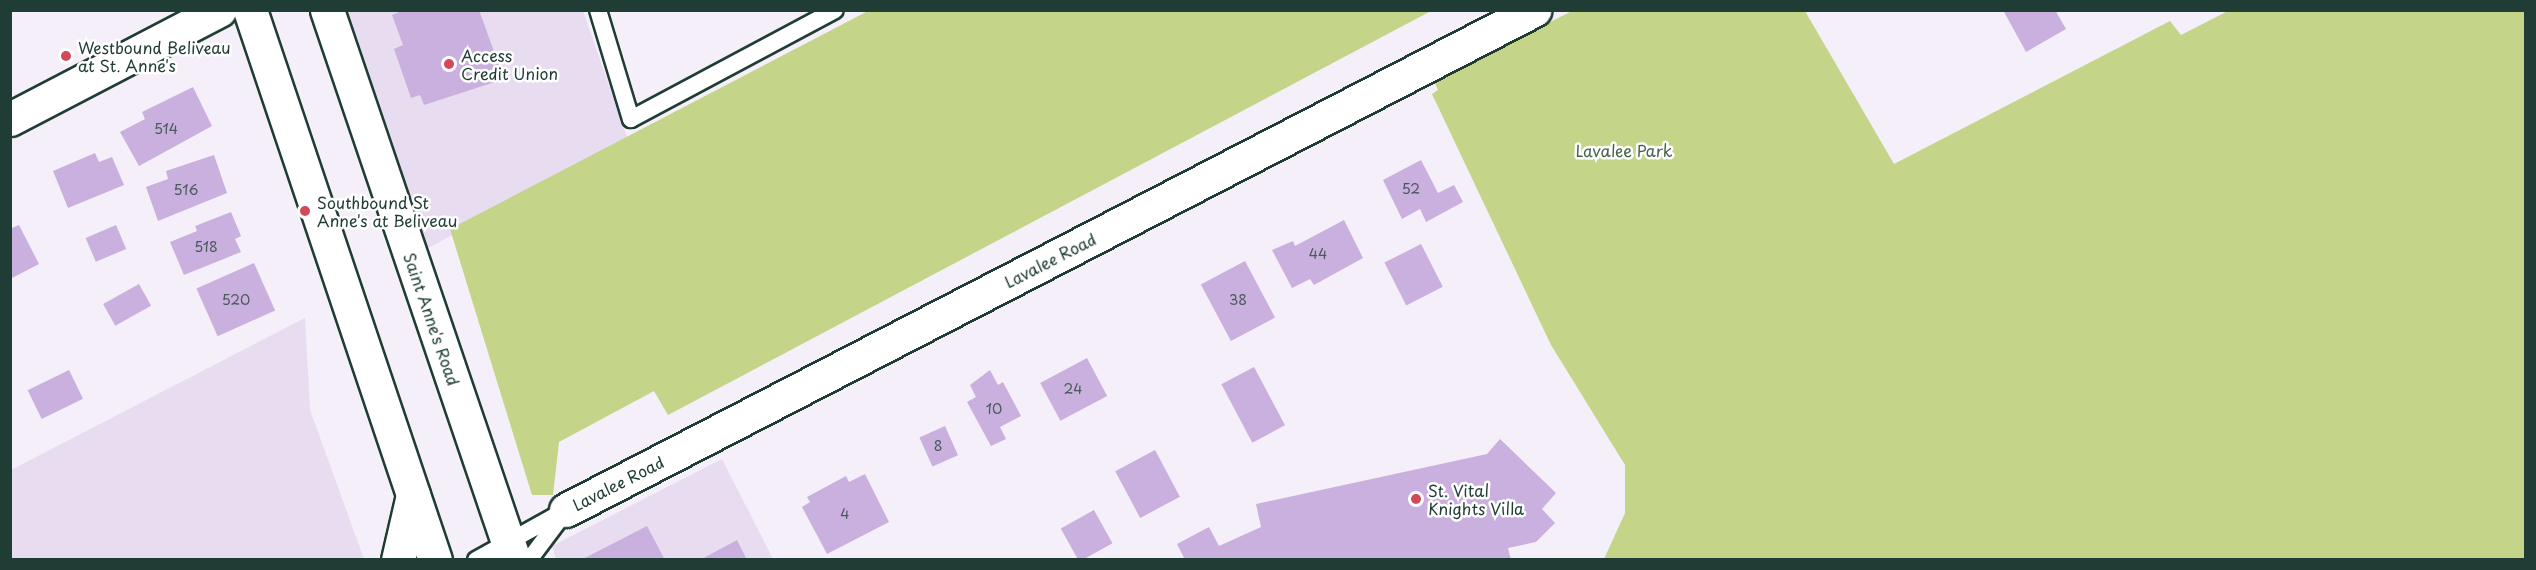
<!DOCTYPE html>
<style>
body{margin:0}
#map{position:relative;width:2536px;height:570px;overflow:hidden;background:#f4eff8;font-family:"Playpen Sans",sans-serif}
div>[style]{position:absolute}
.built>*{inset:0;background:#e7dcf0}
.green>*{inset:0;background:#c4d489}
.building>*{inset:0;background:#cab0de;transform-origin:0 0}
.roads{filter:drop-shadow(2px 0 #1f3d34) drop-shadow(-2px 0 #1f3d34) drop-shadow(0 2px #1f3d34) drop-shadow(0 -2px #1f3d34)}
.service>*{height:16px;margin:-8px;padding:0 8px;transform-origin:8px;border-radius:8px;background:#fff}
.minor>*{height:33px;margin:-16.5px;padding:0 16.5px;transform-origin:16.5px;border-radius:16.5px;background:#fff}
.tertiary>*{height:33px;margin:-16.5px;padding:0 16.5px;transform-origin:16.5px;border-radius:16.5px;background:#fff}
.secondary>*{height:33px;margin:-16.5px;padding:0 16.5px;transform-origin:16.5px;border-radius:16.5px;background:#fff}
.dots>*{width:16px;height:16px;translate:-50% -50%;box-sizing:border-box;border:3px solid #fff;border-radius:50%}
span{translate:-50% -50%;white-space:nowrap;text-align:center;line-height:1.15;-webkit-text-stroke:5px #fff;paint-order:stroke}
.number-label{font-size:14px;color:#4a5a5e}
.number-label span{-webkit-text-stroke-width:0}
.poi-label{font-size:16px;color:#1f3d34}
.left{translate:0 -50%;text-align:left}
.park-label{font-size:16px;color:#486349}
.street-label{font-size:16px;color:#1f3d34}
.frame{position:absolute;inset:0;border:12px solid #1f3d34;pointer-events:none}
</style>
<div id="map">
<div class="built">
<i style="clip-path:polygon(333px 11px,583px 11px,629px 143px,424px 250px)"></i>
<i style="clip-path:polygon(305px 318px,310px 410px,364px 559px,11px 559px,11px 470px)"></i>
<i style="clip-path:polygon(722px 459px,773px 559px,556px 559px,552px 546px)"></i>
</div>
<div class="green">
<i style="clip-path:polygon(868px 11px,1431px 11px,668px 415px,654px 391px,559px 442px,553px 495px,532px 495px,450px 229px)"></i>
<i style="clip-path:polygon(1572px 11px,1805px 11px,1894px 164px,2170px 21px,2181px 35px,2228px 11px,2525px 11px,2525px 559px,1604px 559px,1625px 513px,1625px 465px,1551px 345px,1432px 94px,1438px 90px,1434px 81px)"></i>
</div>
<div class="building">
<i style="clip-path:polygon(404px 10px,479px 10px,504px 79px,424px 105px,420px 95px,411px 98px,394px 49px,403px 45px,392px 15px)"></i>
<i style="clip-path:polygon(2003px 10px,2055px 10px,2066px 29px,2026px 52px)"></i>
<i style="clip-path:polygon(193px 87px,212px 126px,139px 166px,120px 132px,145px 119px,142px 112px)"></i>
<i style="clip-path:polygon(95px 153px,99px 162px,112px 157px,124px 185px,68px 208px,53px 171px)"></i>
<i style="clip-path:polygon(214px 155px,227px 193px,158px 221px,146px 187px,168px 179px,166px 171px)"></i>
<i style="clip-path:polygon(1421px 160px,1438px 193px,1454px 185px,1463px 202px,1426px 222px,1420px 209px,1402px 219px,1383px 180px)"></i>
<i style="clip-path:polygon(231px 212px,241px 236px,235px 239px,241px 252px,184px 275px,170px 242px,197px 231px,195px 226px)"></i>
<i style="clip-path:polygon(1344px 220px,1363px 258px,1314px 285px,1310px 279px,1292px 288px,1272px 250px,1293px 241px,1295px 246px)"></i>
<i style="clip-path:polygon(19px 225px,39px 264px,10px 279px,10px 229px)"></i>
<i style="left:116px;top:225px;width:26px;height:33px;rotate:67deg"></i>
<i style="left:1421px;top:244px;width:48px;height:41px;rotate:63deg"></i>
<i style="left:1245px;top:261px;width:64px;height:50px;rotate:62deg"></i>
<i style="left:254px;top:263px;width:52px;height:63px;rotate:66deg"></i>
<i style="left:139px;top:284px;width:25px;height:41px;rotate:61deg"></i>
<i style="left:1087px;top:358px;width:43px;height:53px;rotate:62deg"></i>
<i style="left:1254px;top:367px;width:66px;height:37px;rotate:62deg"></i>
<i style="left:69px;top:370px;width:32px;height:46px;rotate:64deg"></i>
<i style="clip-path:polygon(990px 370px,998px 385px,1003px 382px,1021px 416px,1000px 427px,1006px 439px,991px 446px,967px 402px,976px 397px,970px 385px)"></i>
<i style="left:945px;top:426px;width:32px;height:28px;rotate:66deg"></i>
<i style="clip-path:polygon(1500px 439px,1556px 493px,1542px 509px,1555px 523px,1536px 542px,1508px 548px,1511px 560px,1185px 560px,1177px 544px,1209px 527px,1219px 546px,1261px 527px,1256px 504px,1487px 454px)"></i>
<i style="left:1155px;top:450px;width:53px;height:45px;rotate:62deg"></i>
<i style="clip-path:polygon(865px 474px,889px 522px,827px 554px,802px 507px,810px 502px,807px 497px,846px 476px,849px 482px)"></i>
<i style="left:1094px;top:510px;width:38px;height:38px;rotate:61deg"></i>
<i style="clip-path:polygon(647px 526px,665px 560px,581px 560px)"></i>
<i style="clip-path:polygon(737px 540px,747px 560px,700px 560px)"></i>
</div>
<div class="roads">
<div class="service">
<i style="left:598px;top:10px;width:114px;rotate:73.2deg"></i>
<i style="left:631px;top:119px;width:231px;rotate:-28.1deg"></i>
<i style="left:476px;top:560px;width:103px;rotate:-29.1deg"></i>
<i style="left:529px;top:560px;width:55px;rotate:-53.1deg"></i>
</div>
<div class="minor">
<i style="left:566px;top:510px;width:1090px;rotate:-27.32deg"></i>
</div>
<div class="tertiary">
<i style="left:10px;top:119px;width:236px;rotate:-27.5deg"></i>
</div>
<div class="secondary">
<i style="left:250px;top:10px;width:580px;rotate:71.41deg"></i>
<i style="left:327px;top:10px;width:581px;rotate:71.22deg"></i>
<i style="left:398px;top:560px;width:67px;rotate:-77deg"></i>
</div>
</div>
<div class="dots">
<i style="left:66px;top:56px;background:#d1495b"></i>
<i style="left:449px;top:64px;background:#d1495b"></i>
<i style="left:305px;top:211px;background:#d1495b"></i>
<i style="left:1416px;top:499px;background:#d1495b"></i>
</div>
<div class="number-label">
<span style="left:166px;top:129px">514</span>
<span style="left:1411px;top:189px">52</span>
<span style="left:186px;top:190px">516</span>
<span style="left:206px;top:247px">518</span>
<span style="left:1318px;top:254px">44</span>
<span style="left:236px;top:300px">520</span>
<span style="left:1238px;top:300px">38</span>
<span style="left:1073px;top:389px">24</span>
<span style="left:994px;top:409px">10</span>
<span style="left:938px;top:446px">8</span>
<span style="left:845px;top:514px">4</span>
</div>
<div class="poi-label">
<span class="left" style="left:78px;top:56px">Westbound Beliveau<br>at St. Anne's</span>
<span class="left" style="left:461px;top:64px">Access<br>Credit Union</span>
<span class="left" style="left:317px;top:211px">Southbound St<br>Anne's at Beliveau</span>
<span class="left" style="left:1428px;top:499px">St. Vital<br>Knights Villa</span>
</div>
<div class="park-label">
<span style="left:1624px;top:150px">Lavalee Park</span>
</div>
<div class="street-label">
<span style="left:1050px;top:260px;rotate:-27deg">Lavalee Road</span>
<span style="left:432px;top:319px;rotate:71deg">Saint Anne's Road</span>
<span style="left:618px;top:483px;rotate:-27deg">Lavalee Road</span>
</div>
<div class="frame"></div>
</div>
